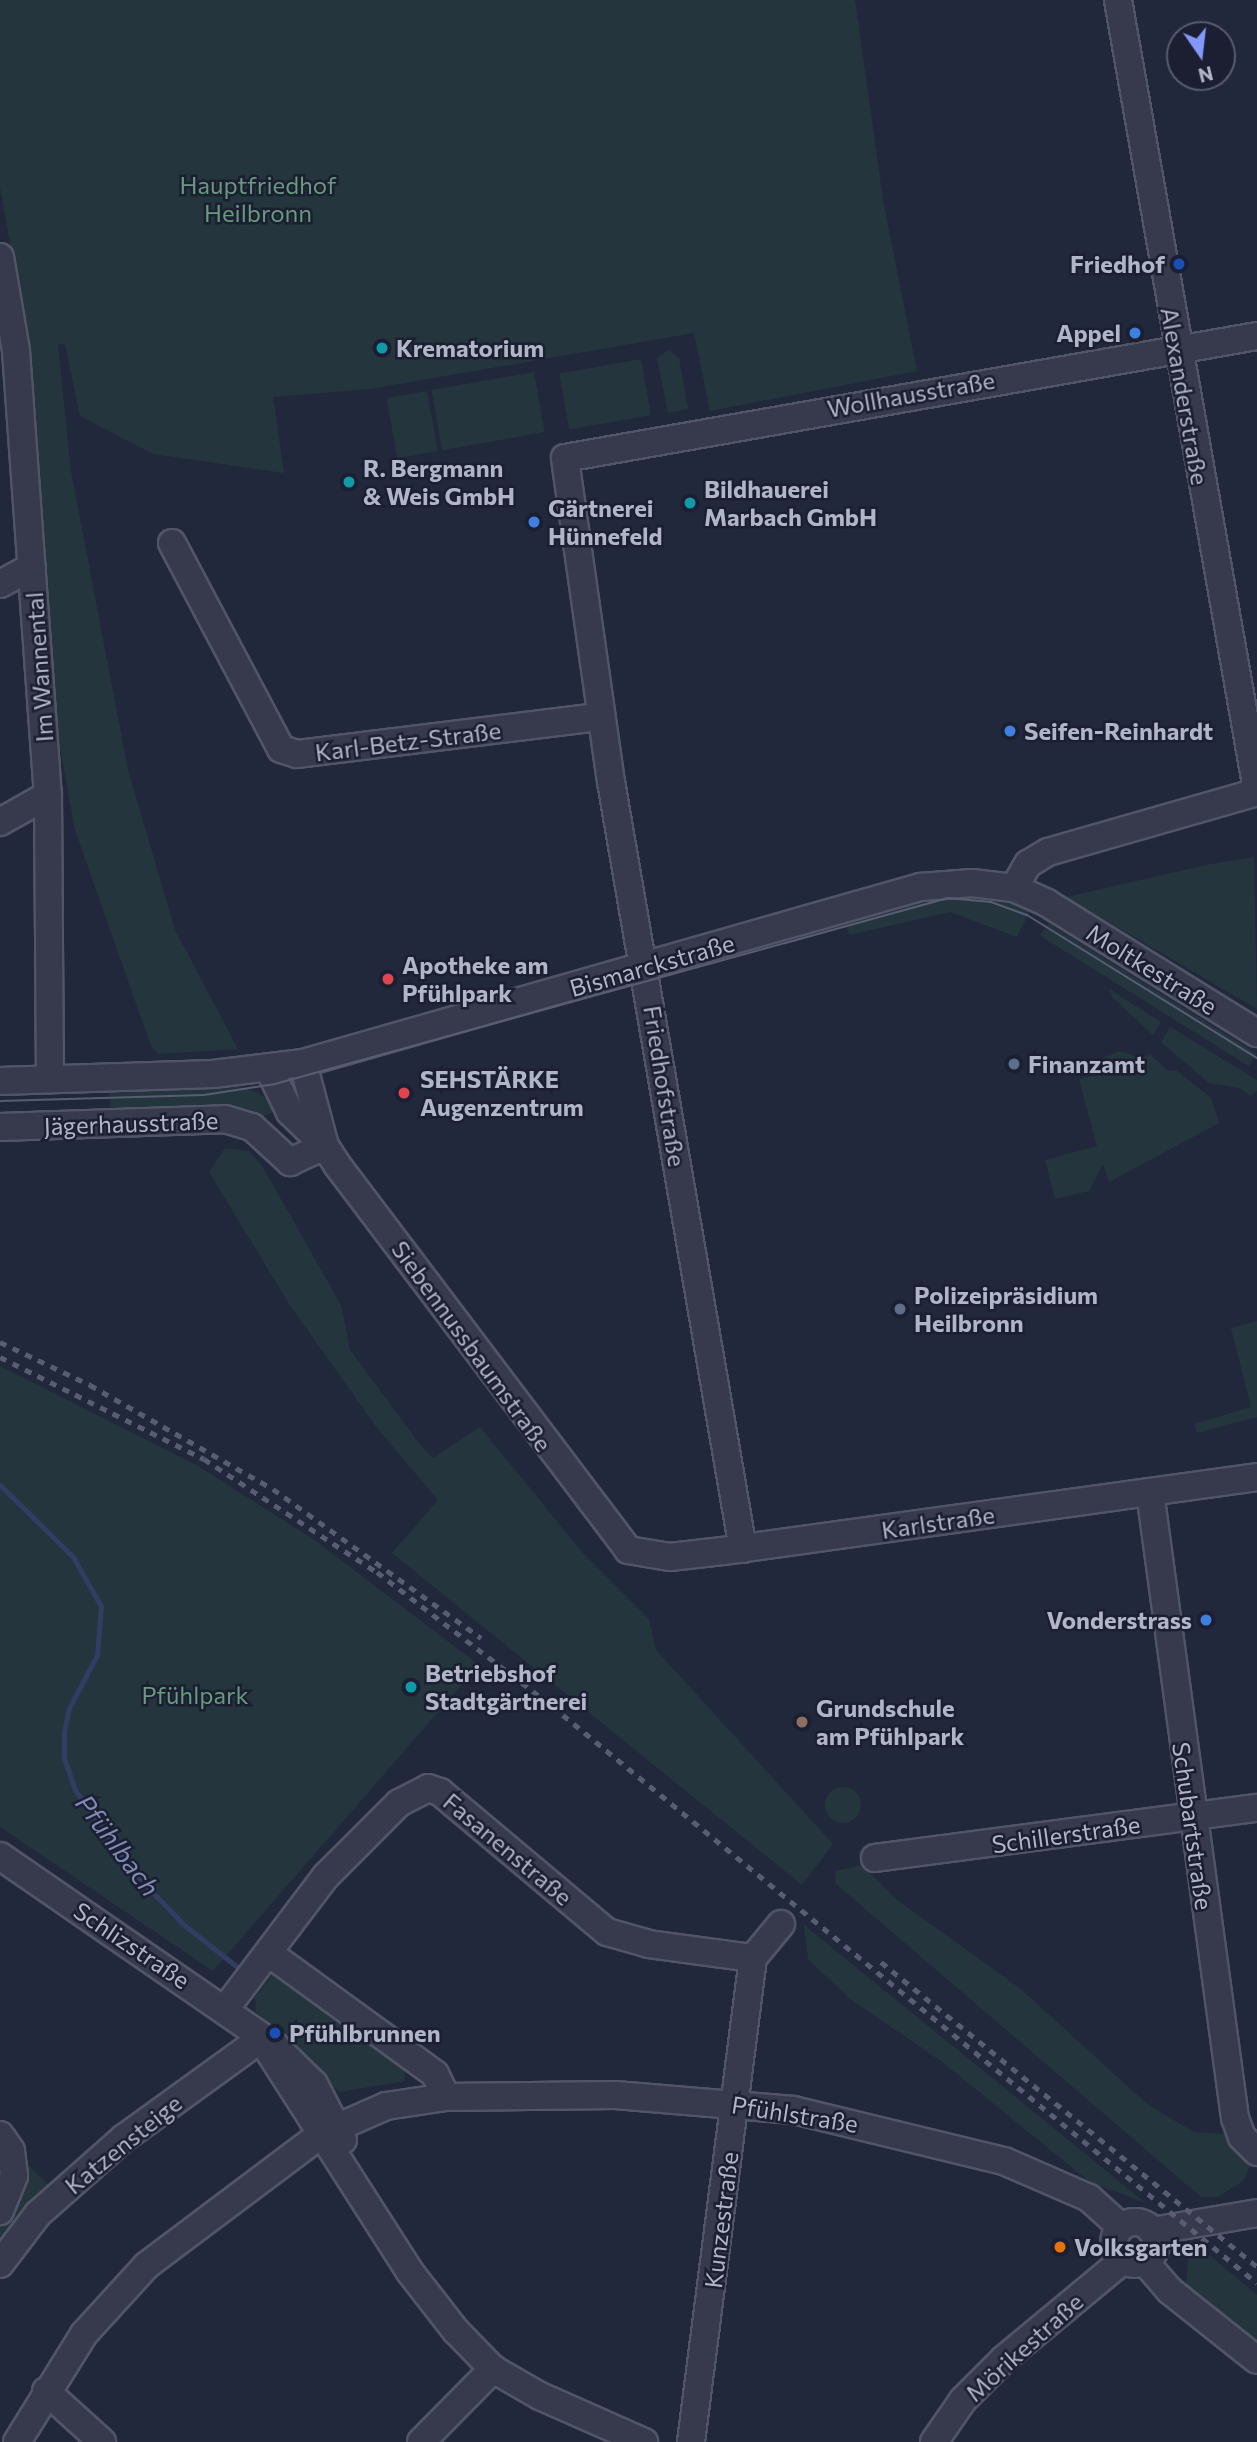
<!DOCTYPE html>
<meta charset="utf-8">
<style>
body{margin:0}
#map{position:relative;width:1257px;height:2442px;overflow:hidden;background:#22283c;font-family:Commissioner,sans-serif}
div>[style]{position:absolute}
.green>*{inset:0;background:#24353d;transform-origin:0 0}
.round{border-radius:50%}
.stream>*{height:5px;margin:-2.5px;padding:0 2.5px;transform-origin:2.5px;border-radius:2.5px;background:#333c62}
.roads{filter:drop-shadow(2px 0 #515567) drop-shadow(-2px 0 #515567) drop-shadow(0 2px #515567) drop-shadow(0 -2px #515567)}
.minor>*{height:26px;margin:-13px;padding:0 13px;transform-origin:13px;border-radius:13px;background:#363a4c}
.minor>.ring{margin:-13px;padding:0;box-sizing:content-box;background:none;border:26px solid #363a4c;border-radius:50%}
.tram>*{height:2px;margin:-1px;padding:0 1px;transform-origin:1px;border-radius:1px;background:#585d74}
.rail>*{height:5px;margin-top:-2.5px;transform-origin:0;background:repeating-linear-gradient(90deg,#585d74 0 7px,transparent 0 14px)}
.dots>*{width:19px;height:19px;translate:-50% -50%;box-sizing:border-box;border:4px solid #1b1f31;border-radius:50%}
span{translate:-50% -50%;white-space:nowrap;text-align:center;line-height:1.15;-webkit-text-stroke:5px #1b1f31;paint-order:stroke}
.park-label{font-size:24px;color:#689a7e}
.poi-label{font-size:24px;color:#b1b5c8;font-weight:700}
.right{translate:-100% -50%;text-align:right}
.left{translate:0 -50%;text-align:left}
.street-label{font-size:24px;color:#b1b5c8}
.water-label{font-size:26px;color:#808bb5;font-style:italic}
.north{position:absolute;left:1166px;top:21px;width:70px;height:70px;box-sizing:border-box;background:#1b1f31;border:2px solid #575b6d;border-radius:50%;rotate:166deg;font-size:19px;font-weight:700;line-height:28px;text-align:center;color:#b1b5c8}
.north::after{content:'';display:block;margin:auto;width:24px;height:32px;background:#8498fb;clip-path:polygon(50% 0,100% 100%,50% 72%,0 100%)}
</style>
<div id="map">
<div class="green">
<i style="clip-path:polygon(0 0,855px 0,884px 206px,917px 371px,710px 411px,694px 333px,370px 389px,273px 397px,284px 473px,153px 454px,80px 416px,65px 344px,58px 344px,71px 471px,128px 770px,175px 930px,238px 1049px,158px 1054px,151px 1046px,75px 830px,56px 725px,28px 339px,0 188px)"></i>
<i style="clip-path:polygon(669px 350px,679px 358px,688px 409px,668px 413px,657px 358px)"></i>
<i style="left:641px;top:359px;width:57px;height:83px;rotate:80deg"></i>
<i style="left:534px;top:372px;width:61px;height:104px;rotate:80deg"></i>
<i style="left:427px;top:391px;width:61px;height:41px;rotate:80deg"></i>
<i style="clip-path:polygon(1254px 857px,1257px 1009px,1066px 897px,1206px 865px)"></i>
<i style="clip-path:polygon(990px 894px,1032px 907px,1017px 937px,950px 912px,849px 935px,846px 921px,927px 896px)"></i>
<i style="left:1048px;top:923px;width:246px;height:15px;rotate:32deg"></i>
<i style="clip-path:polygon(1109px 989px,1161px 1022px,1153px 1035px,1113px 998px)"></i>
<i style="clip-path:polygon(1170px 1027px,1257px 1080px,1257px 1091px,1251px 1096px,1239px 1088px,1209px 1083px,1161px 1042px)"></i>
<i style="clip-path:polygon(1119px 1051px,1141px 1058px,1150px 1054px,1168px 1071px,1176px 1070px,1211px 1098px,1219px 1123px,1109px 1182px,1103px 1164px,1089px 1191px,1055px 1199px,1045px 1160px,1097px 1146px,1079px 1079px,1098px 1074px,1095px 1062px)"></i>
<i style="clip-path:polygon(233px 1084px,257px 1092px,280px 1109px,255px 1120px,110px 1116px,110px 1088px)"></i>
<i style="clip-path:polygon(225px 1148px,249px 1151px,261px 1164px,341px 1305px,350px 1350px,419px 1443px,433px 1458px,480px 1427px,582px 1552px,649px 1619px,656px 1650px,833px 1844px,802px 1885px,392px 1553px,438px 1500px,377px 1428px,291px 1307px,209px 1172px)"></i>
<i style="clip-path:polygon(1257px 1321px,1257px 1417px,1197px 1433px,1194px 1424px,1251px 1407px,1231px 1328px)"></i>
<i style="clip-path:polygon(0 1366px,198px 1466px,316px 1541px,479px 1665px,213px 1971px,0 1827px)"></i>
<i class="round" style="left:825px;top:1787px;width:36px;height:36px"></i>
<i style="clip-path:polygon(862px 1865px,896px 1899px,1022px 1990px,1147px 2104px,1194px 2132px,1227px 2134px,1251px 2164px,1243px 2181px,1218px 2197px,1201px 2197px,835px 1883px,836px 1871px)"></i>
<i style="clip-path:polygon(804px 1925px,1126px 2187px,1146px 2203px,1090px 2182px,941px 2061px,850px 1999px,808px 1959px)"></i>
<i style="clip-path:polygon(275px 1972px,404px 2066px,405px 2081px,339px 2092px,256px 2011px,255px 1997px)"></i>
<i style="clip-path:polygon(25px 2162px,53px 2189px,0 2256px,0 2224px)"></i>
<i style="clip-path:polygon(1190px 2239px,1257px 2295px,1257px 2342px,1186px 2284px)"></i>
</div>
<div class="stream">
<i style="left:0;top:1485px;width:103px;rotate:44.6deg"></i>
<i style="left:73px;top:1557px;width:56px;rotate:60.3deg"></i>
<i style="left:101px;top:1606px;width:49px;rotate:94.7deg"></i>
<i style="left:97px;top:1655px;width:60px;rotate:117.8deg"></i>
<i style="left:69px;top:1708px;width:25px;rotate:102deg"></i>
<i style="left:64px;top:1732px;width:26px;rotate:90deg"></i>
<i style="left:64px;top:1758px;width:34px;rotate:71deg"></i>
<i style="left:75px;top:1790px;width:105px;rotate:54.3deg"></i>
<i style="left:136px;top:1875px;width:68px;rotate:46.2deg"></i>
<i style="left:183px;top:1924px;width:68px;rotate:38.4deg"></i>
</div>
<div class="roads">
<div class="minor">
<i style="left:1118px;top:0;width:802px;rotate:80.02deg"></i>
<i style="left:0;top:257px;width:95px;rotate:80.3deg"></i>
<i style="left:16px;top:351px;width:445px;rotate:85.9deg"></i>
<i style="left:48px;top:795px;width:284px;rotate:89.6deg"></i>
<i style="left:172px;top:543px;width:233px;rotate:62.1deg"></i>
<i style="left:281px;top:749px;width:17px;rotate:17deg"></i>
<i style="left:297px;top:754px;width:305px;rotate:-7deg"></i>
<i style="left:0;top:584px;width:36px;rotate:-28deg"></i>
<i style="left:0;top:822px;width:55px;rotate:-29.4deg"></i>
<i style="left:1014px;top:888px;width:28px;rotate:-60deg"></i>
<i style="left:1028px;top:864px;width:23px;rotate:-31deg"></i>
<i style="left:1048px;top:852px;width:217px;rotate:-16deg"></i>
<i style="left:303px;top:1063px;width:86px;rotate:75.2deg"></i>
<i style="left:325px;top:1146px;width:24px;rotate:57deg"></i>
<i style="left:338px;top:1166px;width:481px;rotate:52.9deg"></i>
<i style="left:628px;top:1550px;width:43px;rotate:9.5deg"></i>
<i style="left:670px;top:1557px;width:53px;rotate:-6.5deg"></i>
<i style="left:723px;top:1551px;width:539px;rotate:-7.89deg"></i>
<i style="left:269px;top:1069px;width:48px;rotate:64deg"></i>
<i style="left:290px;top:1112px;width:49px;rotate:44.2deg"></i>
<i style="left:0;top:1081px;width:213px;rotate:-1.9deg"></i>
<i style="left:213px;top:1074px;width:91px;rotate:-7deg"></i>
<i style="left:303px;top:1063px;width:642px;rotate:-15.92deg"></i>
<i style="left:920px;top:887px;width:52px;rotate:-4.4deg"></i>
<i style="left:972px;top:883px;width:42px;rotate:6.8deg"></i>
<i style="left:1014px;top:888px;width:36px;rotate:24deg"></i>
<i style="left:1047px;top:903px;width:247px;rotate:31.8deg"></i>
<i style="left:0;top:1127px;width:225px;rotate:-2deg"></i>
<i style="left:225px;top:1119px;width:28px;rotate:17deg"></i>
<i style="left:252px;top:1127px;width:52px;rotate:42.6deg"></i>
<i style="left:290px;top:1162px;width:38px;rotate:-25deg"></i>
<i style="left:1150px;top:1492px;width:632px;rotate:82.27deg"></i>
<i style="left:1235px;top:2118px;width:20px;rotate:70deg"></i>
<i style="left:1242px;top:2137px;width:21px;rotate:45deg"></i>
<i style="left:743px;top:1549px;width:778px;rotate:-99.76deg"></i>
<i style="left:611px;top:782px;width:327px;rotate:-98.1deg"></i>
<i style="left:565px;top:458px;width:703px;rotate:-10deg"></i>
<i style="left:0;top:1856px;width:334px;rotate:34.6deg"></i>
<i style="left:275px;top:2046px;width:54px;rotate:44.3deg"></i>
<i style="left:314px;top:2084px;width:63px;rotate:62.6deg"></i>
<i style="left:875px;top:1858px;width:385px;rotate:-7.5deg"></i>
<i style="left:270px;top:1954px;width:204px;rotate:36deg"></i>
<i style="left:435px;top:2074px;width:25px;rotate:64deg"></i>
<i style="left:226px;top:2008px;width:166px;rotate:-52.9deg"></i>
<i style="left:326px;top:1876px;width:103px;rotate:-45deg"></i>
<i style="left:399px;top:1803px;width:33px;rotate:-27deg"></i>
<i style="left:428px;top:1788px;width:13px;rotate:18deg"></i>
<i style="left:440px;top:1792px;width:218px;rotate:40deg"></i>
<i style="left:607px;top:1932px;width:44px;rotate:15.9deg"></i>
<i style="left:649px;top:1944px;width:105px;rotate:7.7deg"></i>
<i style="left:261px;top:2039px;width:277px;rotate:57.4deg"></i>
<i style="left:410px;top:2272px;width:75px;rotate:52.1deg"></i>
<i style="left:456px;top:2331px;width:53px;rotate:45.8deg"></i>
<i style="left:493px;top:2369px;width:54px;rotate:29.9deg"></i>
<i style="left:540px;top:2396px;width:114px;rotate:23.9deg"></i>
<i style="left:0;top:2135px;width:19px;rotate:55deg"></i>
<i style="left:11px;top:2151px;width:25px;rotate:83deg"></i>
<i style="left:14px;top:2176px;width:38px;rotate:112deg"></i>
<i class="ring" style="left:1114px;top:2222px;width:16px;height:16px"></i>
<i style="left:1152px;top:2231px;width:107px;rotate:-9.7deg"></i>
<i style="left:1145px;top:2262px;width:37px;rotate:49deg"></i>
<i style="left:1169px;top:2290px;width:112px;rotate:38.5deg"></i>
<i style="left:0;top:2264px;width:63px;rotate:-52.8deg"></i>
<i style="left:38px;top:2214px;width:115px;rotate:-41.5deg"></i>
<i style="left:124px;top:2138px;width:169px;rotate:-35.9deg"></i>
<i style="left:46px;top:2391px;width:76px;rotate:42.3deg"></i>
<i style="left:17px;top:2442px;width:127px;rotate:-58.2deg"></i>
<i style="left:84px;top:2334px;width:93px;rotate:-47.6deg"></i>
<i style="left:147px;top:2265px;width:216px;rotate:-36.9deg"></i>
<i style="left:320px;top:2135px;width:72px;rotate:-23.7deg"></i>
<i style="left:386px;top:2106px;width:61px;rotate:-8.5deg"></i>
<i style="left:446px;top:2097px;width:169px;rotate:-0.7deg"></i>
<i style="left:615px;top:2095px;width:179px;rotate:4.8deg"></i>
<i style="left:793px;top:2110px;width:217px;rotate:13.6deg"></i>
<i style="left:1004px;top:2161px;width:93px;rotate:23.5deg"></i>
<i style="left:1089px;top:2198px;width:43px;rotate:42.2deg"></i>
<i style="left:421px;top:2442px;width:103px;rotate:-45.4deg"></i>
<i style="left:691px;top:2442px;width:488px;rotate:-82.7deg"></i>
<i style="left:753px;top:1958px;width:44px;rotate:-50.5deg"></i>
<i style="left:934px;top:2442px;width:51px;rotate:-55.4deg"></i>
<i style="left:963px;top:2400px;width:58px;rotate:-45deg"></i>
<i style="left:1004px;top:2359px;width:153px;rotate:-39.7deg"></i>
</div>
</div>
<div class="tram">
<i style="left:0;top:1101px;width:204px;rotate:-1.7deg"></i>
<i style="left:204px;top:1095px;width:72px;rotate:-8.8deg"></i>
<i style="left:275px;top:1084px;width:698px;rotate:-15.45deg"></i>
<i style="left:948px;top:898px;width:43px;rotate:5.3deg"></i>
<i style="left:991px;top:902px;width:38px;rotate:20deg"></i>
<i style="left:1027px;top:915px;width:271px;rotate:31.9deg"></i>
</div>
<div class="rail">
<i style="left:0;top:1342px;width:100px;rotate:25.5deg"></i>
<i style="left:90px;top:1385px;width:210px;rotate:29.6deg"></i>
<i style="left:273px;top:1489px;width:256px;rotate:35.6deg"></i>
<i style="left:0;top:1357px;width:228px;rotate:26.6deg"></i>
<i style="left:204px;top:1459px;width:207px;rotate:33.2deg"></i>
<i style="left:377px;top:1572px;width:220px;rotate:37.4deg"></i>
<i style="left:552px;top:1706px;width:911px;rotate:39.3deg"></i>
<i style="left:881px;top:1962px;width:484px;rotate:39deg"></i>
</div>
<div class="dots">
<i style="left:1179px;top:264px;background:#1a4fb4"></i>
<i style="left:1135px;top:333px;background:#3f7fe0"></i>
<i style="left:382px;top:348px;background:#0f9aa8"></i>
<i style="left:349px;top:482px;background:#0f9aa8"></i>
<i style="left:690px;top:503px;background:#0f9aa8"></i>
<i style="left:534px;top:522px;background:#3f7fe0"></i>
<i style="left:1010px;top:731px;background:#3f7fe0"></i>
<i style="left:388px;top:979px;background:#e0444e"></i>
<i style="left:1014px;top:1064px;background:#5c6f8a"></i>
<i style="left:404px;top:1093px;background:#e0444e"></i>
<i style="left:900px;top:1309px;background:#5c6f8a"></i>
<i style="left:1206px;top:1620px;background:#3f7fe0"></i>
<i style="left:411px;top:1687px;background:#0f9aa8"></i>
<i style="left:802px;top:1722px;background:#8d6e63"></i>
<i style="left:275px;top:2033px;background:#1a4fb4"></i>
<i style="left:1060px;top:2247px;background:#e8710a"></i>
</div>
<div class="park-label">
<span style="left:258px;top:199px">Hauptfriedhof<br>Heilbronn</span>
<span style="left:195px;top:1695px">Pfühlpark</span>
</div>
<div class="poi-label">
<span class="right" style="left:1165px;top:264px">Friedhof</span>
<span class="right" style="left:1121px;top:333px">Appel</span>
<span class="left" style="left:396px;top:348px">Krematorium</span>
<span class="left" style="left:363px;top:482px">R. Bergmann<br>&amp; Weis GmbH</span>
<span class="left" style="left:704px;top:503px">Bildhauerei<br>Marbach GmbH</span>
<span class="left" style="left:548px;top:522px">Gärtnerei<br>Hünnefeld</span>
<span class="left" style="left:1024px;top:731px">Seifen-Reinhardt</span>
<span class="left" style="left:402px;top:979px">Apotheke am<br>Pfühlpark</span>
<span class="left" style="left:1028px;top:1064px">Finanzamt</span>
<span class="left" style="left:420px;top:1093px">SEHSTÄRKE<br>Augenzentrum</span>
<span class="left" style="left:914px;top:1309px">Polizeipräsidium<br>Heilbronn</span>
<span class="right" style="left:1192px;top:1620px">Vonderstrass</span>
<span class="left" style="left:425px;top:1687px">Betriebshof<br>Stadtgärtnerei</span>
<span class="left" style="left:816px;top:1722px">Grundschule<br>am Pfühlpark</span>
<span class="left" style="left:289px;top:2033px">Pfühlbrunnen</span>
<span class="left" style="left:1074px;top:2247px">Volksgarten</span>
</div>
<div class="street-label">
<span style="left:911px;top:394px;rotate:-10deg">Wollhausstraße</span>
<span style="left:1185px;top:396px;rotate:80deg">Alexanderstraße</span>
<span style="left:39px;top:667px;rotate:-94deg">Im Wannental</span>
<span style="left:408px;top:741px;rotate:-7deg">Karl-Betz-Straße</span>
<span style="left:652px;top:965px;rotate:-16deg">Bismarckstraße</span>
<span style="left:1152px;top:969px;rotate:32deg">Moltkestraße</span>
<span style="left:665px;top:1086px;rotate:81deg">Friedhofstraße</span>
<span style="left:131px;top:1123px;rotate:-2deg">Jägerhausstraße</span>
<span style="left:472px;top:1346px;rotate:54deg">Siebennussbaumstraße</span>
<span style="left:938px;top:1522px;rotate:-8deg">Karlstraße</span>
<span style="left:1193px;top:1826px;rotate:82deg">Schubartstraße</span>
<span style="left:1066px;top:1834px;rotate:-8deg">Schillerstraße</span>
<span style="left:508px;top:1849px;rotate:40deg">Fasanenstraße</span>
<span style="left:132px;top:1945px;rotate:34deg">Schlizstraße</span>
<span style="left:795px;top:2114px;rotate:9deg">Pfühlstraße</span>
<span style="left:123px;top:2144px;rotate:-39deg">Katzensteige</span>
<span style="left:721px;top:2220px;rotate:-83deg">Kunzestraße</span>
<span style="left:1024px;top:2347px;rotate:-42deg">Mörikestraße</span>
</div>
<div class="water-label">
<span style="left:118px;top:1845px;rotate:53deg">Pfühlbach</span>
</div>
<div class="north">N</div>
</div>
